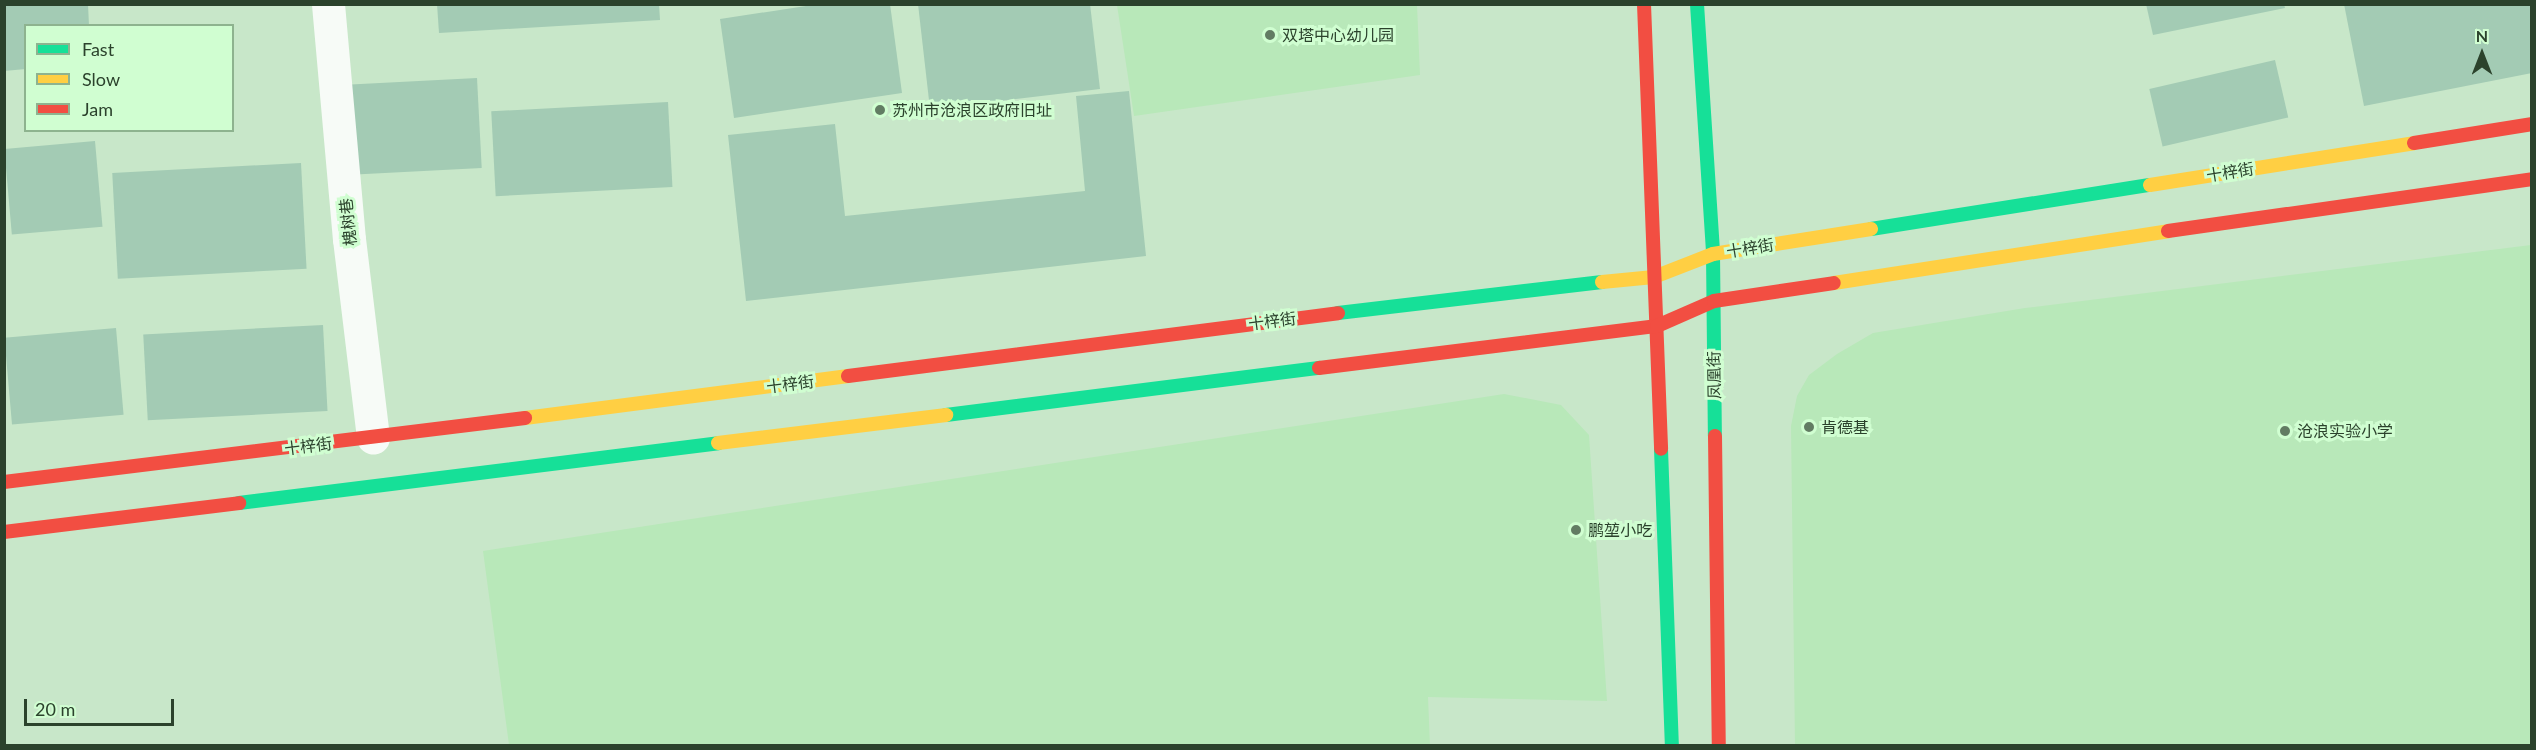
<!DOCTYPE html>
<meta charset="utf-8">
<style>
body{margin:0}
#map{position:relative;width:2536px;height:750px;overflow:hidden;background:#c8e7c9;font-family:Lato,"Noto Sans SC",sans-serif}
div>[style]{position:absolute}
.built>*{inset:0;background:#b8e8b9}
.building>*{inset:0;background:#a3cbb4;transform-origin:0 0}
.street>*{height:33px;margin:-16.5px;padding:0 16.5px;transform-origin:16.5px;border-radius:16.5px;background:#f7fbf7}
.fast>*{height:14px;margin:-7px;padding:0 7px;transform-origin:7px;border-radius:7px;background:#16e098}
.slow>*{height:14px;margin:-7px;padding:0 7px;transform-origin:7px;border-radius:7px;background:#ffcf43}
.jam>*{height:14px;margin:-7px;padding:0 7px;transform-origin:7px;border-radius:7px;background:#f24e42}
.dots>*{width:16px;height:16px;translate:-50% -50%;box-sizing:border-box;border:3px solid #d0fed1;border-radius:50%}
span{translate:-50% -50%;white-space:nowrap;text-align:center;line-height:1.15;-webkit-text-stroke:6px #d0fed1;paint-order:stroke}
.poi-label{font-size:16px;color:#2b422c}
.left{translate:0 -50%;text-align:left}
.street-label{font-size:16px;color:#2b422c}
.frame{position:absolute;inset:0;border:6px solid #2b422c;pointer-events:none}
.legend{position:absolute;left:24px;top:24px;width:210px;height:108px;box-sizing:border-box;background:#d0fed1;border:2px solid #8eb38f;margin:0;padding:8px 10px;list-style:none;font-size:18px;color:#2b422c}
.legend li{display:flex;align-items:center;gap:12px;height:30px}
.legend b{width:30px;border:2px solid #8eb38f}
.north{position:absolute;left:2452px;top:24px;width:60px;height:60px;-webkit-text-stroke:4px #d0fed1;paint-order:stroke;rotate:0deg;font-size:16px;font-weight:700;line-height:24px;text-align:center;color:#2b422c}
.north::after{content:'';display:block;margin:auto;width:21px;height:27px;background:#2b422c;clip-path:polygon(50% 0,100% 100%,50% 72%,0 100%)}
.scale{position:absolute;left:24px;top:699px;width:150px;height:27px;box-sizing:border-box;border:3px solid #2b422c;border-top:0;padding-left:8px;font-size:18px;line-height:21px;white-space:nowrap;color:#2b422c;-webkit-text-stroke:4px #d0fed1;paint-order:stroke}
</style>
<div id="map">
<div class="built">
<i style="clip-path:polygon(1117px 5px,1417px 5px,1420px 75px,1134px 116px)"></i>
<i style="clip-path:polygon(2531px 245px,2531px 745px,1795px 745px,1791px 426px,1797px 396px,1809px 375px,1837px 354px,1873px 333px,2025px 308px)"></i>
<i style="clip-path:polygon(1504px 394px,1561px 405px,1589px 435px,1607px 701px,1428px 697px,1430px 746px,509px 745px,483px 551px)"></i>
</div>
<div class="building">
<i style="clip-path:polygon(4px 4px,88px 4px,89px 26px,26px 26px,26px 69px,4px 71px)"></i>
<i style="clip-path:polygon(437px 4px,659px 4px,660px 20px,439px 33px)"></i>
<i style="clip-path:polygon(819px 4px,890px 4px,902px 93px,734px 118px,720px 19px)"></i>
<i style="clip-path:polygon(918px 4px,1090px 4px,1100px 89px,930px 109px)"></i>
<i style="clip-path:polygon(2146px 4px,2284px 4px,2285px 8px,2153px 35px)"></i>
<i style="clip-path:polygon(2344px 4px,2532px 4px,2532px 73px,2364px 106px)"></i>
<i style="left:2275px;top:60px;width:59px;height:129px;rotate:77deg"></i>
<i style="left:477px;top:78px;width:90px;height:136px;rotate:87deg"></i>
<i style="clip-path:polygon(1129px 91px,1146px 256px,746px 301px,728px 135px,835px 124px,845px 216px,1085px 191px,1076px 96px)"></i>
<i style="left:668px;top:102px;width:85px;height:177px;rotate:87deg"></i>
<i style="left:95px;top:141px;width:86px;height:91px;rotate:85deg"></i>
<i style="left:301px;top:163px;width:106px;height:189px;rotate:87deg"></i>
<i style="left:323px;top:325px;width:86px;height:180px;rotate:87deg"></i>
<i style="left:116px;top:328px;width:87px;height:112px;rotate:85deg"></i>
</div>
<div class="street">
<i style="left:328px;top:4px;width:236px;rotate:84.9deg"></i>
<i style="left:349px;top:239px;width:200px;rotate:83.1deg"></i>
</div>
<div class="fast">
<i style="left:1697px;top:4px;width:251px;rotate:86.3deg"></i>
<i style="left:1713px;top:254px;width:182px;rotate:89.4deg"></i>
<i style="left:1871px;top:229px;width:282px;rotate:-9deg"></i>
<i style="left:1338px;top:313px;width:266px;rotate:-6.7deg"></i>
<i style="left:946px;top:415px;width:376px;rotate:-7.2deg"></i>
<i style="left:1661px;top:449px;width:297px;rotate:87.9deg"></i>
<i style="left:239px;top:503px;width:483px;rotate:-7.1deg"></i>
</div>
<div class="slow">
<i style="left:2150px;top:185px;width:267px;rotate:-9deg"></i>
<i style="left:1602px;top:282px;width:52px;rotate:-5.5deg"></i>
<i style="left:1654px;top:277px;width:63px;rotate:-21.3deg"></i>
<i style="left:1713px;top:254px;width:160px;rotate:-9deg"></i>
<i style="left:1834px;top:283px;width:338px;rotate:-8.8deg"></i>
<i style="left:525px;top:418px;width:326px;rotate:-7.4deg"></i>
<i style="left:718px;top:443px;width:230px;rotate:-7deg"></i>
</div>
<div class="jam">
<i style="left:1644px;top:4px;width:445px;rotate:87.8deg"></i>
<i style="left:2414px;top:143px;width:120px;rotate:-9.1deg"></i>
<i style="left:2168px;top:231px;width:368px;rotate:-8.1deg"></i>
<i style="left:1319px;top:368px;width:341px;rotate:-7.1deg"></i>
<i style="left:1657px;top:326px;width:62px;rotate:-23.7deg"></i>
<i style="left:1714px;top:301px;width:121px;rotate:-8.5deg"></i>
<i style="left:848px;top:376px;width:494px;rotate:-7.3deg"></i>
<i style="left:1715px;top:436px;width:310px;rotate:89.3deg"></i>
<i style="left:4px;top:482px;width:525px;rotate:-7deg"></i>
<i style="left:4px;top:532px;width:237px;rotate:-7deg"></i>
</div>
<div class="dots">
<i style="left:1270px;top:35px;background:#627c63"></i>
<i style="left:880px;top:110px;background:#627c63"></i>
<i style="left:1809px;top:427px;background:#627c63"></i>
<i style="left:2285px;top:431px;background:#627c63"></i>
<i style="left:1576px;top:530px;background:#627c63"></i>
</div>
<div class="poi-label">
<span class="left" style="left:1282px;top:35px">双塔中心幼儿园</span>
<span class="left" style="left:892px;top:110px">苏州市沧浪区政府旧址</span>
<span class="left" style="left:1821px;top:427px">肯德基</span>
<span class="left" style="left:2297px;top:431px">沧浪实验小学</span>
<span class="left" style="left:1588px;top:530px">鹏堃小吃</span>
</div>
<div class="street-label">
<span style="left:2230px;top:172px;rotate:-9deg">十梓街</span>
<span style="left:348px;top:222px;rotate:-96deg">槐树巷</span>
<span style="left:1750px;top:248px;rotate:-9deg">十梓街</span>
<span style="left:1272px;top:321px;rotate:-7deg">十梓街</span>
<span style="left:1714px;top:375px;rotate:-91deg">凤凰街</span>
<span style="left:790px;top:384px;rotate:-7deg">十梓街</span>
<span style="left:308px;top:446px;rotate:-7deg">十梓街</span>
</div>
<div class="frame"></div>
<ul class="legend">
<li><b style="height:8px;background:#16e098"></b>Fast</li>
<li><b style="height:8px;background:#ffcf43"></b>Slow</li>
<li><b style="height:8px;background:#f24e42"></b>Jam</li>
</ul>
<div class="north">N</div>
<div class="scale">20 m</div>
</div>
